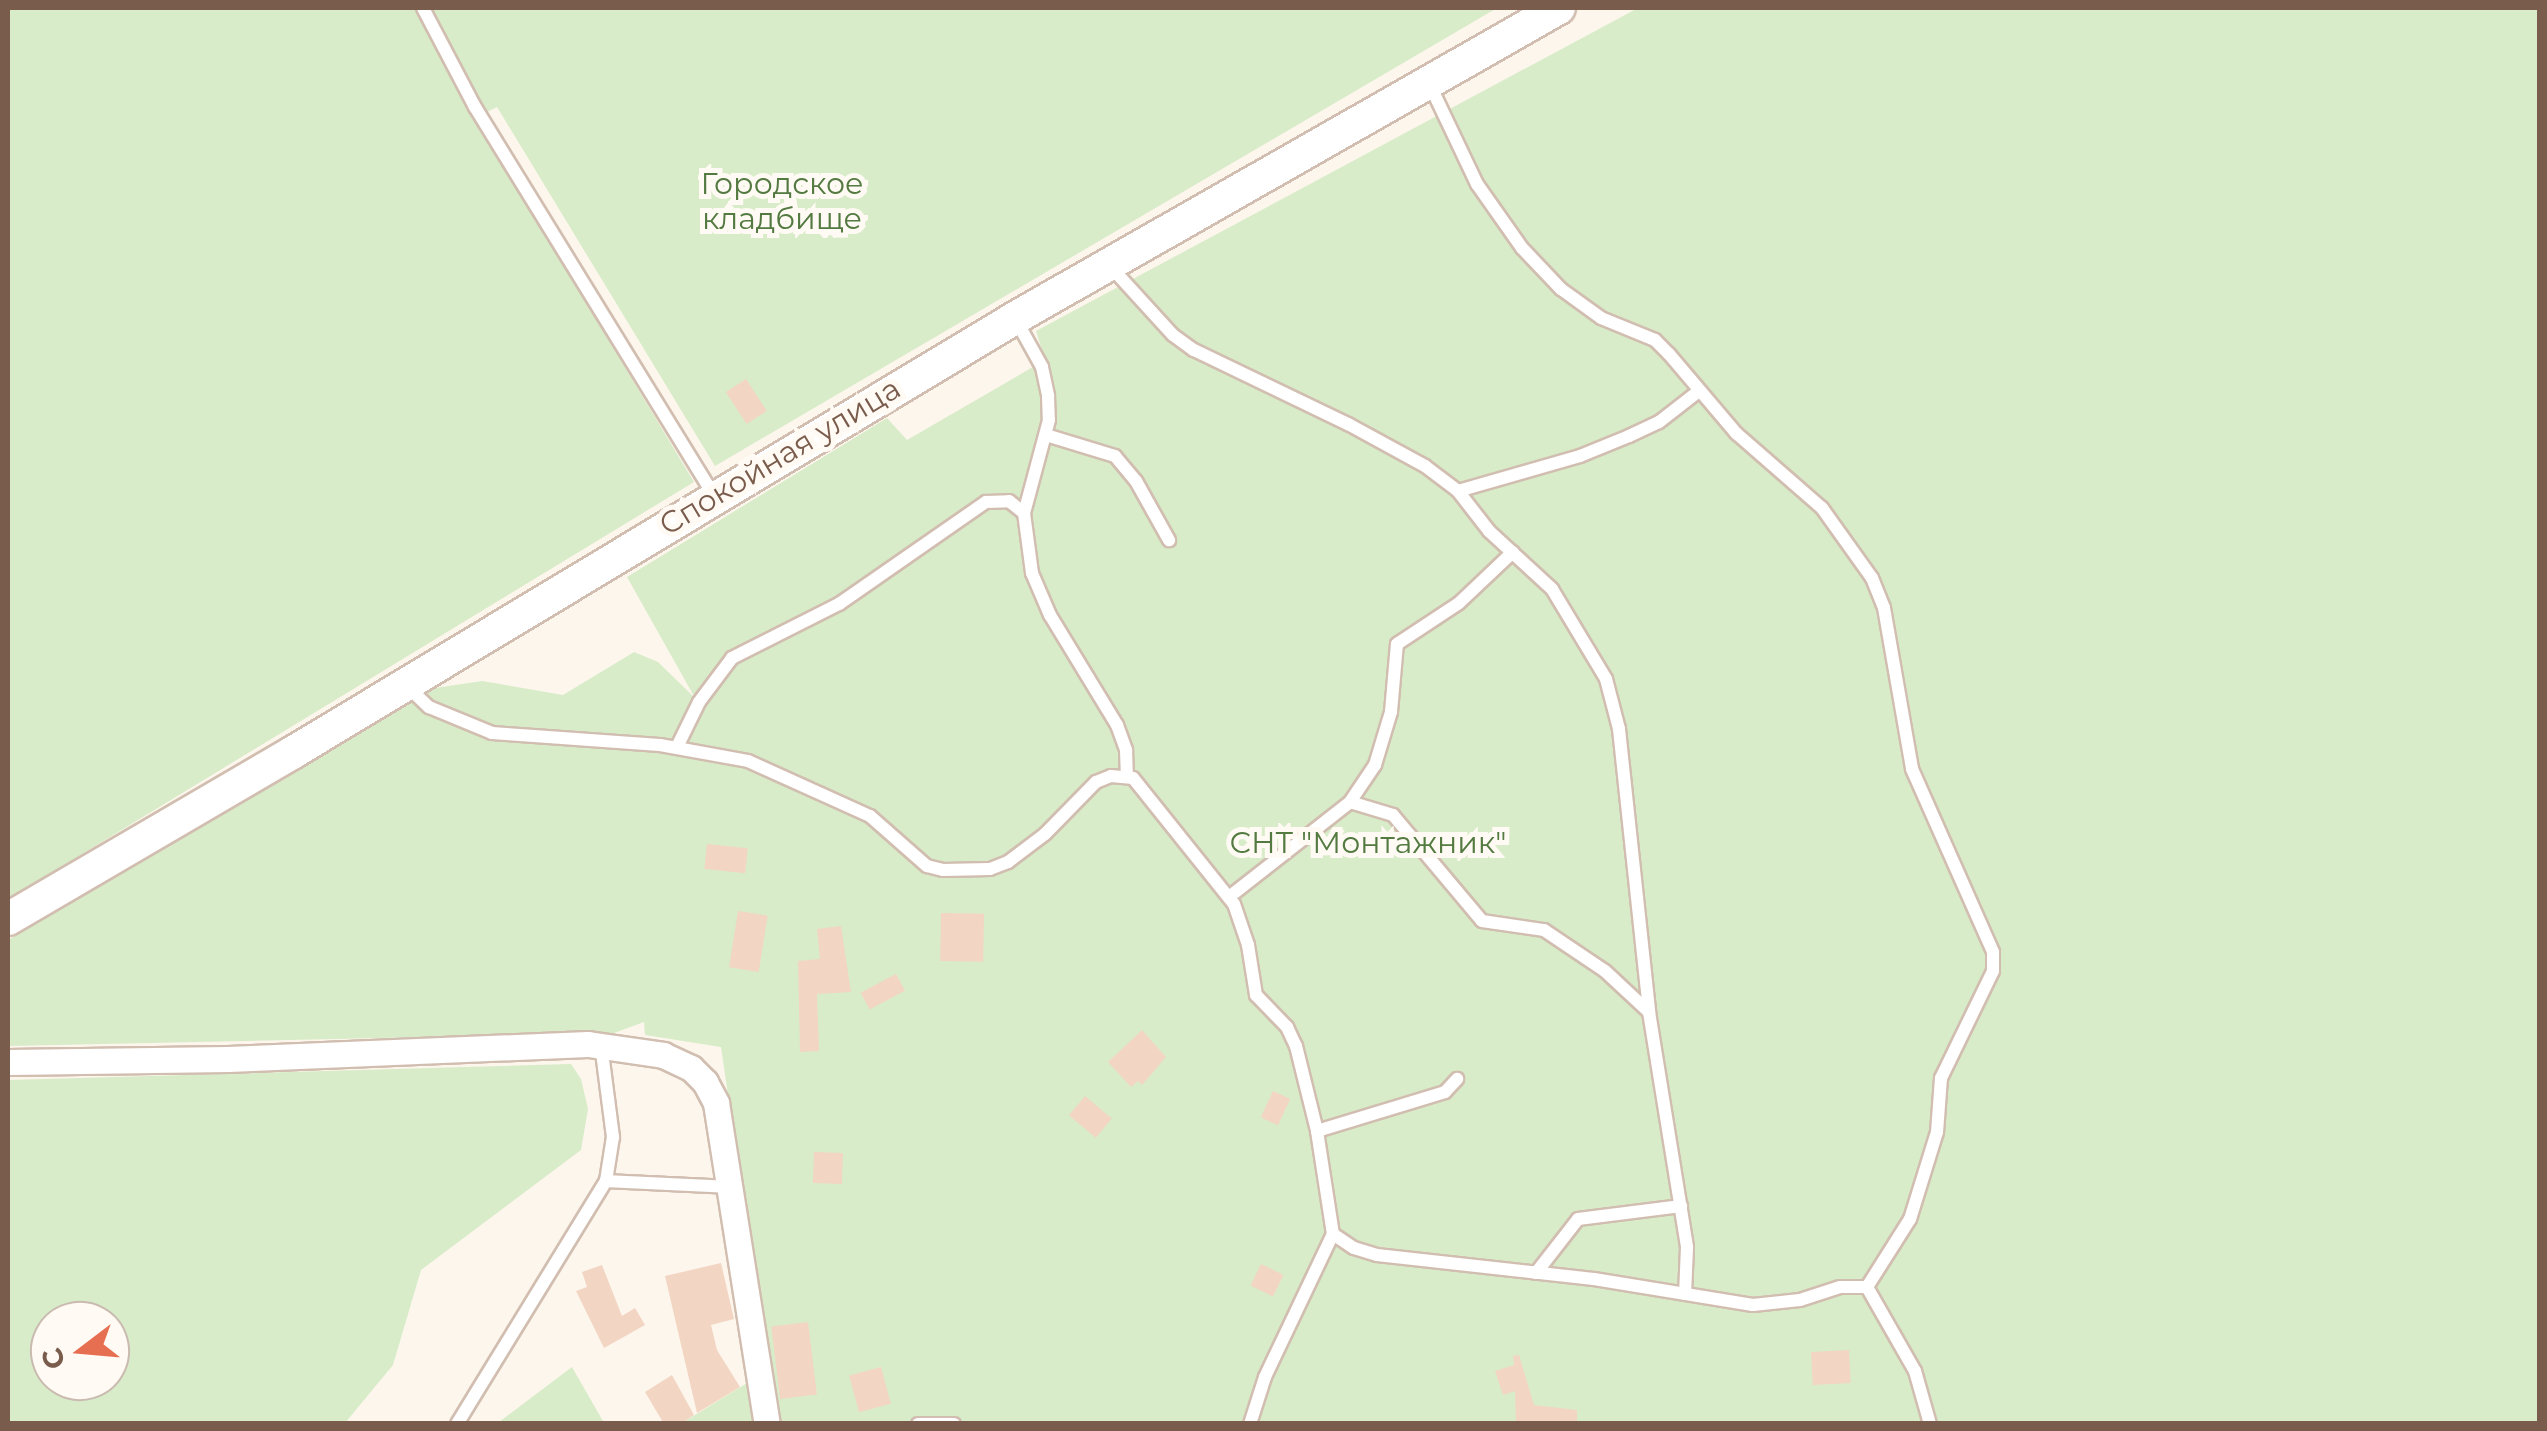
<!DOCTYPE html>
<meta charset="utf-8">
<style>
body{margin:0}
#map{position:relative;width:2547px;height:1431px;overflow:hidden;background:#fdf6ec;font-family:Montserrat,sans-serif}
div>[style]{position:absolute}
.green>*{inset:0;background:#d8ecc9}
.building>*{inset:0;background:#f3d5c3;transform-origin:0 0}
.roads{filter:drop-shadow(2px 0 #d1beb0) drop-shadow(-2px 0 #d1beb0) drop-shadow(0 2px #d1beb0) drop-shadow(0 -2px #d1beb0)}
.lane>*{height:12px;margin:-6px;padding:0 6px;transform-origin:6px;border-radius:6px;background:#fff}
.street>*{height:25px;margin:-12.5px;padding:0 12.5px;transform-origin:12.5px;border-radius:12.5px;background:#fff}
.secondary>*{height:32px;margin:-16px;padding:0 16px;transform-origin:16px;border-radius:16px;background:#fff}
span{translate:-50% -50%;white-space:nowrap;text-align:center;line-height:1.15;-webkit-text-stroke:10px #fffaf3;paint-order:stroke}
.park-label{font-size:30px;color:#537a41}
.street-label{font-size:30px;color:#7a5c4d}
.frame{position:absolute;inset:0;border:10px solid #7a5c4d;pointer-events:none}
.north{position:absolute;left:30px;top:1301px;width:100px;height:100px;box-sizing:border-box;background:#fffaf3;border:2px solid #cabbb1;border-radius:50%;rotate:254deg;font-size:28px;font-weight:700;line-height:40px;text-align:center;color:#7a5c4d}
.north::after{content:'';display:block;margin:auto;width:35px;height:45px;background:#e76f51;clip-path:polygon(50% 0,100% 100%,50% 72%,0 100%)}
</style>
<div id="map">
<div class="green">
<i style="clip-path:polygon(8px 8px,1497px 8px,715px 466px,497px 107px,475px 118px,694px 482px,8px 899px)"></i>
<i style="clip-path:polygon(1638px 8px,2539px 8px,2539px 1423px,682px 1423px,768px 1370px,721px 1047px,645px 1035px,644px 1022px,614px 1033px,8px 1046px,8px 940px,435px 688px,482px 681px,563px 695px,634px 652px,658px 662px,695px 698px,627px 577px,887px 418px,907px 440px,1045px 360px,1036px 331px)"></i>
<i style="clip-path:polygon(evenodd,571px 1064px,581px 1079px,588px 1109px,581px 1150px,421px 1270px,393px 1365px,345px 1423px,8px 1423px,8px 1080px,571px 1064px,50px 1321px,110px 1321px,110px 1381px,50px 1381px,50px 1321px)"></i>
<i style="clip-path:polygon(572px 1367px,604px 1423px,498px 1423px,503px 1419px)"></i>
</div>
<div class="building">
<i style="left:746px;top:379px;width:38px;height:24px;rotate:57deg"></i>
<i style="left:707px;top:844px;width:41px;height:25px;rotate:6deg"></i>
<i style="left:738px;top:911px;width:30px;height:57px;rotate:9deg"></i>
<i style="left:941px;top:913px;width:43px;height:48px;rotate:1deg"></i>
<i style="clip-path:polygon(841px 926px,851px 992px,817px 994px,819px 1051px,800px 1052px,798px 961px,820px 959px,817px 929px)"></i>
<i style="left:896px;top:974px;width:19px;height:40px;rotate:62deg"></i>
<i style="clip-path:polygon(1142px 1030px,1166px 1057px,1142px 1085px,1138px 1081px,1131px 1087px,1108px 1062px)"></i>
<i style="left:1273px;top:1091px;width:19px;height:29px;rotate:25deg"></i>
<i style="left:1085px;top:1096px;width:35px;height:25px;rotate:40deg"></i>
<i style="left:814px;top:1152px;width:29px;height:31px;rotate:2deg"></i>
<i style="clip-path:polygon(721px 1263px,734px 1319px,711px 1325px,717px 1350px,740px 1387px,697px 1413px,665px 1276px)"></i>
<i style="left:1261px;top:1264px;width:25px;height:24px;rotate:26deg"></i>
<i style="clip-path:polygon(602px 1265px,622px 1316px,635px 1308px,645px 1325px,604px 1348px,576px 1291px,587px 1287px,582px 1272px)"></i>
<i style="left:808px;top:1322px;width:73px;height:37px;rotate:83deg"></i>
<i style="left:1849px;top:1350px;width:33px;height:38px;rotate:87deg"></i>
<i style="clip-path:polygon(1519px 1355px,1534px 1405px,1577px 1410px,1577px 1424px,1516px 1424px,1515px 1391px,1503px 1395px,1495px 1371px,1514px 1365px,1513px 1356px)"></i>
<i style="left:881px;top:1367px;width:38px;height:33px;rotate:75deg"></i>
<i style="clip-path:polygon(672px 1375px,694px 1415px,681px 1424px,664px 1424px,645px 1392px)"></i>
</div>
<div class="roads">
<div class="lane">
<i style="left:423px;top:8px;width:112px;rotate:62.3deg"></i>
<i style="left:475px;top:107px;width:457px;rotate:58.4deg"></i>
<i style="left:1429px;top:83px;width:112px;rotate:64.6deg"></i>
<i style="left:1477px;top:184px;width:78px;rotate:54.9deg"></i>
<i style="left:1522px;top:248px;width:57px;rotate:46.4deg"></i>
<i style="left:1561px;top:289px;width:49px;rotate:35.9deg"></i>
<i style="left:1601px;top:318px;width:58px;rotate:22.2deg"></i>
<i style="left:1655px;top:340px;width:20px;rotate:45deg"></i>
<i style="left:1669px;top:354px;width:104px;rotate:49.7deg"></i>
<i style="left:1736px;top:433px;width:114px;rotate:41.1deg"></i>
<i style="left:1822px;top:508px;width:86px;rotate:54.5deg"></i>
<i style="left:1872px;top:578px;width:32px;rotate:68deg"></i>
<i style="left:1884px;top:608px;width:163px;rotate:80.1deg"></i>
<i style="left:1912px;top:769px;width:200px;rotate:66.1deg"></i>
<i style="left:1993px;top:952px;width:19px;rotate:90deg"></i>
<i style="left:1993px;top:971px;width:119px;rotate:115.9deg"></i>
<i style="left:1941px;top:1078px;width:54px;rotate:94.2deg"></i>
<i style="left:1937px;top:1132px;width:91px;rotate:107.2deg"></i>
<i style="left:1910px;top:1219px;width:80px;rotate:122.3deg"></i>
<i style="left:1867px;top:1287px;width:97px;rotate:60.3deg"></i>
<i style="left:1915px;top:1371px;width:55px;rotate:74.2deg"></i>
<i style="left:1110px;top:266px;width:93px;rotate:47.6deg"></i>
<i style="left:1173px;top:335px;width:26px;rotate:36deg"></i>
<i style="left:1194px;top:350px;width:171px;rotate:25.7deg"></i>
<i style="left:1348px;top:424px;width:88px;rotate:28.6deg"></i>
<i style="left:1425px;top:466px;width:41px;rotate:37.1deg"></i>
<i style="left:1458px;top:491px;width:127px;rotate:-16deg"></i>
<i style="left:1580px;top:456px;width:53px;rotate:-22.2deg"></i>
<i style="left:1629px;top:436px;width:33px;rotate:-25deg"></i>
<i style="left:1659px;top:422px;width:51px;rotate:-37.8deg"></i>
<i style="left:1016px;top:320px;width:54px;rotate:61deg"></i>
<i style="left:1042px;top:367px;width:30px;rotate:78deg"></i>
<i style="left:1048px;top:396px;width:24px;rotate:88deg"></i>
<i style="left:1049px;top:420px;width:96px;rotate:105deg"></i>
<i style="left:1024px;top:513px;width:61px;rotate:82.4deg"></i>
<i style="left:1032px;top:573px;width:46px;rotate:66.8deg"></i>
<i style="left:1050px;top:615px;width:129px;rotate:58.7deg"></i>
<i style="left:1117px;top:725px;width:27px;rotate:70deg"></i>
<i style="left:1126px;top:750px;width:26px;rotate:88deg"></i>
<i style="left:1046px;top:435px;width:72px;rotate:16.9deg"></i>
<i style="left:1115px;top:456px;width:33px;rotate:50deg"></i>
<i style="left:1136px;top:481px;width:68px;rotate:60.8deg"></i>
<i style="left:1458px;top:491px;width:51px;rotate:52.2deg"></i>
<i style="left:1489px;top:531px;width:86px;rotate:42.6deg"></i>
<i style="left:1552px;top:589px;width:105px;rotate:59deg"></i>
<i style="left:1606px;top:679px;width:52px;rotate:75.4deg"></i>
<i style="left:1619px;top:729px;width:285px;rotate:83.9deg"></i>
<i style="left:1649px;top:1012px;width:238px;rotate:80.8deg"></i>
<i style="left:1687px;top:1247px;width:47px;rotate:92.4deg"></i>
<i style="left:408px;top:687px;width:29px;rotate:44deg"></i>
<i style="left:429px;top:707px;width:68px;rotate:22.4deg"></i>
<i style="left:492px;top:733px;width:168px;rotate:4.1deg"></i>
<i style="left:660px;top:745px;width:89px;rotate:10.3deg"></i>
<i style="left:748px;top:761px;width:134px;rotate:24.3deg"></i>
<i style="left:870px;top:816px;width:76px;rotate:41.3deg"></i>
<i style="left:927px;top:866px;width:16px;rotate:14deg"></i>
<i style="left:943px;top:870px;width:47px;rotate:-1.2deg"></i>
<i style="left:990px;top:869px;width:19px;rotate:-21deg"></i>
<i style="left:1008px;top:862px;width:46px;rotate:-37.1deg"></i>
<i style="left:1045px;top:834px;width:73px;rotate:-45.6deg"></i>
<i style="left:1096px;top:782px;width:16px;rotate:-22deg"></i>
<i style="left:1111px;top:776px;width:22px;rotate:5deg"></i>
<i style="left:1133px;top:778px;width:161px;rotate:51.3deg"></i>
<i style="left:1234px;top:904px;width:43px;rotate:71.1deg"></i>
<i style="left:1248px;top:945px;width:51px;rotate:80.9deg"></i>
<i style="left:1256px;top:995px;width:45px;rotate:45.9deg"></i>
<i style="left:1287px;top:1027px;width:21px;rotate:65deg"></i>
<i style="left:1296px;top:1046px;width:88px;rotate:76.1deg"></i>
<i style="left:1317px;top:1131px;width:104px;rotate:81.2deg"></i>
<i style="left:1333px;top:1234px;width:25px;rotate:34deg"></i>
<i style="left:1354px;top:1248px;width:24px;rotate:17deg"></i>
<i style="left:1377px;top:1255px;width:218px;rotate:6.3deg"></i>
<i style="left:1594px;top:1279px;width:161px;rotate:9.3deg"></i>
<i style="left:1753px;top:1305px;width:47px;rotate:-6.1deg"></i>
<i style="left:1800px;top:1300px;width:42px;rotate:-18deg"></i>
<i style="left:1840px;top:1287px;width:27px"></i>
<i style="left:677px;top:747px;width:50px;rotate:-63.9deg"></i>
<i style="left:699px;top:702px;width:55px;rotate:-53.1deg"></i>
<i style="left:732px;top:658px;width:120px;rotate:-26.8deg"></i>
<i style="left:839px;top:604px;width:179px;rotate:-34.8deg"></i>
<i style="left:986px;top:502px;width:23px;rotate:-2deg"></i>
<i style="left:1009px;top:501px;width:19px;rotate:39deg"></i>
<i style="left:1350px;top:802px;width:45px;rotate:16.8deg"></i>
<i style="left:1393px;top:815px;width:138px;rotate:50deg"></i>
<i style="left:1482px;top:921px;width:63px;rotate:8.3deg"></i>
<i style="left:1544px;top:930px;width:73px;rotate:33.9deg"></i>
<i style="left:1605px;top:971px;width:60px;rotate:43deg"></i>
<i style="left:1229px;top:897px;width:154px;rotate:-38.1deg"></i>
<i style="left:1350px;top:802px;width:45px;rotate:-56deg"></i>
<i style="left:1375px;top:765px;width:55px;rotate:-73.2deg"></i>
<i style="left:1391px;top:712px;width:68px;rotate:-85deg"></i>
<i style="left:1397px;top:644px;width:74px;rotate:-33.5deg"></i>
<i style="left:1459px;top:603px;width:74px;rotate:-43.4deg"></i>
<i style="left:1317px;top:1131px;width:134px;rotate:-16.9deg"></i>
<i style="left:1445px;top:1092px;width:18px;rotate:-47deg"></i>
<i style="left:606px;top:1181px;width:125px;rotate:2.7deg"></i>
<i style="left:1536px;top:1273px;width:68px;rotate:-52.1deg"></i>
<i style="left:1578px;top:1219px;width:104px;rotate:-7.2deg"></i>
<i style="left:457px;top:1424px;width:285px;rotate:-58.5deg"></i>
<i style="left:606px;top:1181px;width:45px;rotate:-81deg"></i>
<i style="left:613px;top:1137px;width:93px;rotate:-97.4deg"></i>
<i style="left:918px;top:1424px;width:36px"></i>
<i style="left:1250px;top:1424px;width:49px;rotate:-72.3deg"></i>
<i style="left:1265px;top:1377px;width:158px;rotate:-64.6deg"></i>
</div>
<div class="street">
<i style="left:8px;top:1062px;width:220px;rotate:-0.8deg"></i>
<i style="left:228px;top:1059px;width:360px;rotate:-2.4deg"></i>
<i style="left:588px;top:1044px;width:76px;rotate:8.3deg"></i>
<i style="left:663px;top:1055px;width:31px;rotate:25deg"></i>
<i style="left:691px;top:1068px;width:20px;rotate:45deg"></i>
<i style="left:705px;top:1082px;width:24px;rotate:62deg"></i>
<i style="left:716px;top:1103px;width:325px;rotate:81deg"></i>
</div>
<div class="secondary">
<i style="left:8px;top:919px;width:329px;rotate:-30.3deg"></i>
<i style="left:292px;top:753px;width:844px;rotate:-31.03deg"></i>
<i style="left:1015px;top:318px;width:626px;rotate:-29.68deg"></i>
</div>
</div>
<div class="park-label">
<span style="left:782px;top:201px">Городское<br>кладбище</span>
<span style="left:1368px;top:843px">СНТ "Монтажник"</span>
</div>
<div class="street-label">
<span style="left:780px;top:457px;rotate:-31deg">Спокойная улица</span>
</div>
<div class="frame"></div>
<div class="north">С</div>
</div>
